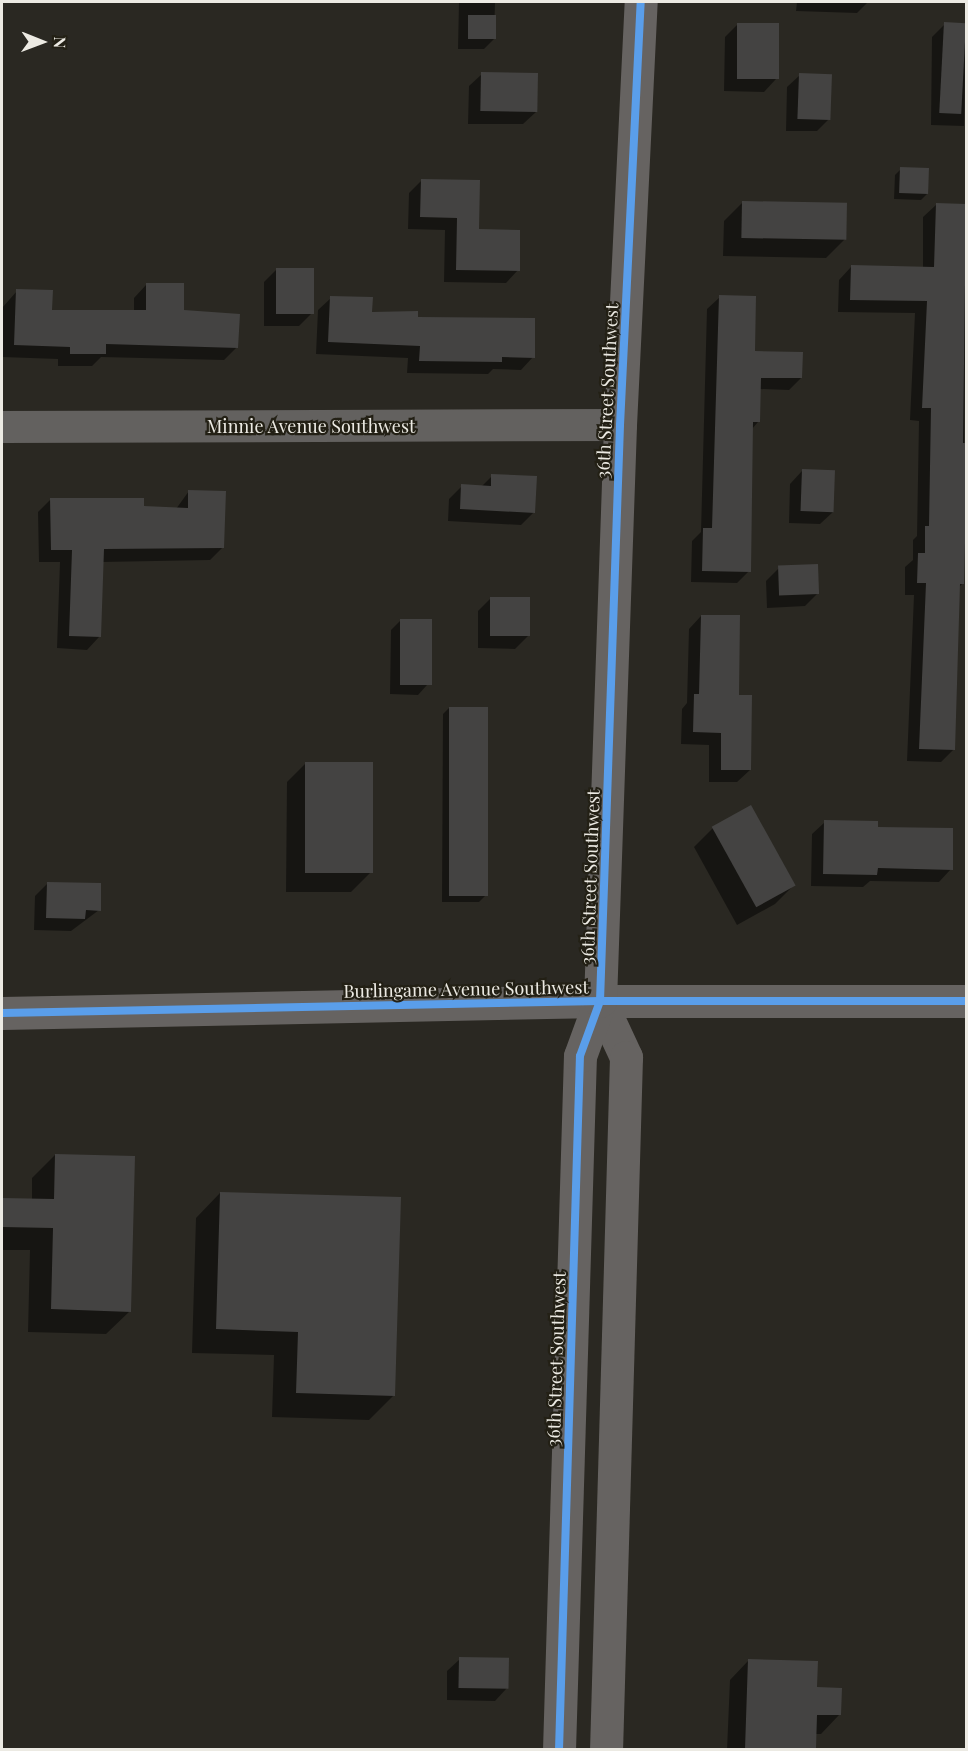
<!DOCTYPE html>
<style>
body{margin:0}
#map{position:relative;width:968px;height:1751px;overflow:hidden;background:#2a2822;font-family:"Playfair Display",serif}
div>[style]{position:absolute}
.shadow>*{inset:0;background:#0007}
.building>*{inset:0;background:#444342;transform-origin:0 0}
.street>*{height:32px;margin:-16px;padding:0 16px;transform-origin:16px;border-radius:16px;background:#63615f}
.secondary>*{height:33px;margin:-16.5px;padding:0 16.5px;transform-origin:16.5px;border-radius:16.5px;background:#666361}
.cycleway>*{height:8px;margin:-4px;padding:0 4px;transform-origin:4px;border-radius:4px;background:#5a9eea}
span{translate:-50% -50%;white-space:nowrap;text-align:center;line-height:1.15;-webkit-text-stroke:4.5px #232015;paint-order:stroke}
.street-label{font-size:18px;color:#eceae3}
.frame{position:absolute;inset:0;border:3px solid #eceae3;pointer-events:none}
.north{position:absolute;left:12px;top:12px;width:60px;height:60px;-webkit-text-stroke:4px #232015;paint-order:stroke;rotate:91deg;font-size:16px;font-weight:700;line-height:24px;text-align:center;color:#eceae3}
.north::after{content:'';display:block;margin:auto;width:21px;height:27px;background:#eceae3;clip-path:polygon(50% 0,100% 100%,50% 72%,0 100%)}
</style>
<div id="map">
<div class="shadow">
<i style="clip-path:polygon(459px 2px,495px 2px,494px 39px,484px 49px,458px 49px)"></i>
<i style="clip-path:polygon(797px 2px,868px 2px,857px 13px,796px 11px)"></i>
<i style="clip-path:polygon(738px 24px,776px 79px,764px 92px,724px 91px,725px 37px)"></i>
<i style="clip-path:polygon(945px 24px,966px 24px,964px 126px,931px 125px,932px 37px)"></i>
<i style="clip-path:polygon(482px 74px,536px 112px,523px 124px,468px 124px,469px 86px)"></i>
<i style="clip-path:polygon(800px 75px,829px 119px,817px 131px,786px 131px,787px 87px)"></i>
<i style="clip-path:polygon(901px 169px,927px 194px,921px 200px,894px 199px,895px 175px)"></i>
<i style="clip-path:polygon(422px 180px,518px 270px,506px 283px,444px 282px,445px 230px,408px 229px,409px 193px)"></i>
<i style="clip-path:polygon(743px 202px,845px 239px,826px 258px,723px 256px,724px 221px)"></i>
<i style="clip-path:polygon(936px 205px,966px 205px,963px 583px,958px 588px,954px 749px,941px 762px,907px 761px,914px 595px,905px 595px,905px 567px,913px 560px,913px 540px,917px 536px,919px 421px,910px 420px,915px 313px,838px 312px,839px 280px,851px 267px,923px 268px,923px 217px)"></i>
<i style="clip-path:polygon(277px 269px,312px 313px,299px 326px,264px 326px,264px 282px)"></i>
<i style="clip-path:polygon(146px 285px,237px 347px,224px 360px,101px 357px,92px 366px,58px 366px,58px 359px,2px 357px,2px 308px,17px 291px,50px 311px,134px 311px,134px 298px)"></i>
<i style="clip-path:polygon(720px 297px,754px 353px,801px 378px,789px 390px,759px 389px,758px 422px,752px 429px,749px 571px,737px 583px,691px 582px,692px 541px,701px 532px,707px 309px)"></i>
<i style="clip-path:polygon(331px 298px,371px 313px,417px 319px,533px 357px,521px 370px,493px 369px,488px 374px,407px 373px,408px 358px,316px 354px,318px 310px)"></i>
<i style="clip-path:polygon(802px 471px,833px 512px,820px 524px,789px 523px,790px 484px)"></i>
<i style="clip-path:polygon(492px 476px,534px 512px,521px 525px,448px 521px,449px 499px,462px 486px,481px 487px)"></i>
<i style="clip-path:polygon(189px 491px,223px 547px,210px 560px,102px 562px,99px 637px,87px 650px,57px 648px,60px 562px,39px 562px,38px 512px,51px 499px,176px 509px)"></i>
<i style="clip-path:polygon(779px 568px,818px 593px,805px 606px,767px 608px,766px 581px)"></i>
<i style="clip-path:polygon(491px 598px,528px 636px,515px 649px,478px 648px,478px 611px)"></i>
<i style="clip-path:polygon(701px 616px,738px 696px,750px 770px,737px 782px,709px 782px,709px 745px,681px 744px,682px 709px,687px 703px,689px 629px)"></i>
<i style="clip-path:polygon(401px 620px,427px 685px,418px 695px,390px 694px,391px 630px)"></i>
<i style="clip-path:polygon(449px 708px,485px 896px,479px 902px,442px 902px,443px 714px)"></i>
<i style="clip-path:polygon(306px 763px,370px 873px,351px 892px,286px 892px,287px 782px)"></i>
<i style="clip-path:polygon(825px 822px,951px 869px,939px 882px,870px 881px,863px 887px,811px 886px,812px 834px)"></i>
<i style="clip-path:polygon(713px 828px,793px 886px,775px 904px,737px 925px,694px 847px)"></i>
<i style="clip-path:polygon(48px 883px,99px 910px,71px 931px,34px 930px,35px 896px)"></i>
<i style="clip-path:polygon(55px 1155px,130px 1311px,106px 1334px,28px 1332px,30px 1250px,2px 1250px,2px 1199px,32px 1200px,32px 1178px)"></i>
<i style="clip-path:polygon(220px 1193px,394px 1395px,369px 1420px,272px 1417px,274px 1355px,192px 1353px,196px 1218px)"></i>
<i style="clip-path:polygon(460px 1659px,507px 1688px,495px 1701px,447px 1700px,447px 1671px)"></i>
<i style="clip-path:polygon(748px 1661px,816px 1688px,839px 1715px,821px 1734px,815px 1734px,814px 1750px,727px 1750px,730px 1680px)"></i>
</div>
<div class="building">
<i style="left:468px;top:15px;width:28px;height:24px"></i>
<i style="left:944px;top:22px;width:22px;height:91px;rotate:3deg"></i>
<i style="left:737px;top:23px;width:42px;height:56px"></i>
<i style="left:481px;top:72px;width:57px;height:39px;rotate:1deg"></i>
<i style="left:799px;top:73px;width:33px;height:46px;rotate:2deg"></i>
<i style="left:900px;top:167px;width:29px;height:26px;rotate:2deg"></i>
<i style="clip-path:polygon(421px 179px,480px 180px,479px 229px,520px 230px,520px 271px,456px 270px,457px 218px,420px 217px)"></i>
<i style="left:742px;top:201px;width:105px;height:37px;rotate:1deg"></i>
<i style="clip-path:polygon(936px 203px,966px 204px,963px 443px,966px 443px,966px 502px,964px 584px,960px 584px,955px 750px,919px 749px,926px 583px,917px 583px,918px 553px,925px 553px,925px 526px,929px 526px,931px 408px,922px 408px,927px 301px,850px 300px,851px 265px,934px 267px)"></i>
<i style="left:276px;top:268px;width:38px;height:46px"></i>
<i style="clip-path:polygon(146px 283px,184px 283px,184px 310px,240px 314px,238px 348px,106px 344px,106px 354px,70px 354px,70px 347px,14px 345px,16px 289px,53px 290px,52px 310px,146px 310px)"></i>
<i style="clip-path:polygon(719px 295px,756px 296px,755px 351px,803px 352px,802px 378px,761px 378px,760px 422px,753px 422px,751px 572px,702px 571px,703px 528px,712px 528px)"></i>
<i style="clip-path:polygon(330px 296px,373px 297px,372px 312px,418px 311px,418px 317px,535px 318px,535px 358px,502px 357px,502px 362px,419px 361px,420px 346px,328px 342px)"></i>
<i style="left:802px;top:469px;width:33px;height:42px;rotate:2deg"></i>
<i style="clip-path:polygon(491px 474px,537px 476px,535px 513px,460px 509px,461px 484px,491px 486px)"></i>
<i style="clip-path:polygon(188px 490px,226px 491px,224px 548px,104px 549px,101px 637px,69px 636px,72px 550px,51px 550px,50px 498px,144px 498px,144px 506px,188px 508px)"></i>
<i style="left:818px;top:564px;width:30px;height:40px;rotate:88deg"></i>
<i style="left:490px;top:597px;width:40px;height:39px"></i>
<i style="clip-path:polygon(701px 615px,740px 615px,739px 695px,752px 695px,751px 770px,721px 770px,721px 733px,693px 732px,694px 694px,699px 694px)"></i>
<i style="left:400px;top:619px;width:32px;height:66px"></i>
<i style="left:449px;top:707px;width:39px;height:189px"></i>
<i style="left:305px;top:762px;width:68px;height:111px"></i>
<i style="left:751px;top:805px;width:92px;height:45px;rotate:61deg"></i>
<i style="clip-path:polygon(824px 820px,878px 821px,878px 827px,953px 828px,953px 870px,878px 868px,877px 875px,823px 874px)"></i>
<i style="clip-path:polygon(47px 882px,101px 883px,101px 911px,86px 910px,85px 919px,46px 918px)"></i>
<i style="clip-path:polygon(55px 1154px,135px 1156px,131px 1312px,51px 1309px,53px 1228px,2px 1227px,2px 1198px,54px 1199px)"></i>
<i style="clip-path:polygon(220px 1192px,401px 1197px,395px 1396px,296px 1393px,298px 1332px,216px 1329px)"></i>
<i style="left:459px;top:1657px;width:50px;height:31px;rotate:1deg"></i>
<i style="clip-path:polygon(748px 1659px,818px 1661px,817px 1687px,842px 1688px,841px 1715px,817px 1715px,816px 1749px,745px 1749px)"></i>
</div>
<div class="street">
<i style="left:2px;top:427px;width:618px;rotate:-0.19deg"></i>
</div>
<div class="secondary">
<i style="left:600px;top:1001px;width:62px;rotate:65.1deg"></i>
<i style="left:626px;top:1057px;width:693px;rotate:91.65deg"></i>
<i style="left:2px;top:1013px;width:598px;rotate:-1.15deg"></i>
<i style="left:600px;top:1001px;width:366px"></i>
<i style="left:559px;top:1750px;width:694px;rotate:-88.27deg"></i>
<i style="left:580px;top:1056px;width:59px;rotate:-70deg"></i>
<i style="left:600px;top:1001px;width:576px;rotate:-88.01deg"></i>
<i style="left:620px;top:425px;width:424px;rotate:-87.2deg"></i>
</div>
<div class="cycleway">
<i style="left:2px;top:1013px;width:598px;rotate:-1.15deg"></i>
<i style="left:600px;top:1001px;width:366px"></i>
<i style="left:559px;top:1750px;width:694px;rotate:-88.27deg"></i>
<i style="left:580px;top:1056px;width:59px;rotate:-70deg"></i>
<i style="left:600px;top:1001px;width:576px;rotate:-88.01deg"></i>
<i style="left:620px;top:425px;width:424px;rotate:-87.2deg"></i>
</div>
<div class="street-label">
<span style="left:607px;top:391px;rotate:-87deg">36th Street Southwest</span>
<span style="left:311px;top:426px">Minnie Avenue Southwest</span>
<span style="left:590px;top:877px;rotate:-88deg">36th Street Southwest</span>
<span style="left:466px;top:989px;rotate:-1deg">Burlingame Avenue Southwest</span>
<span style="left:556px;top:1359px;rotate:-88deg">36th Street Southwest</span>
</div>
<div class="frame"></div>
<div class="north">N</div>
</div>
